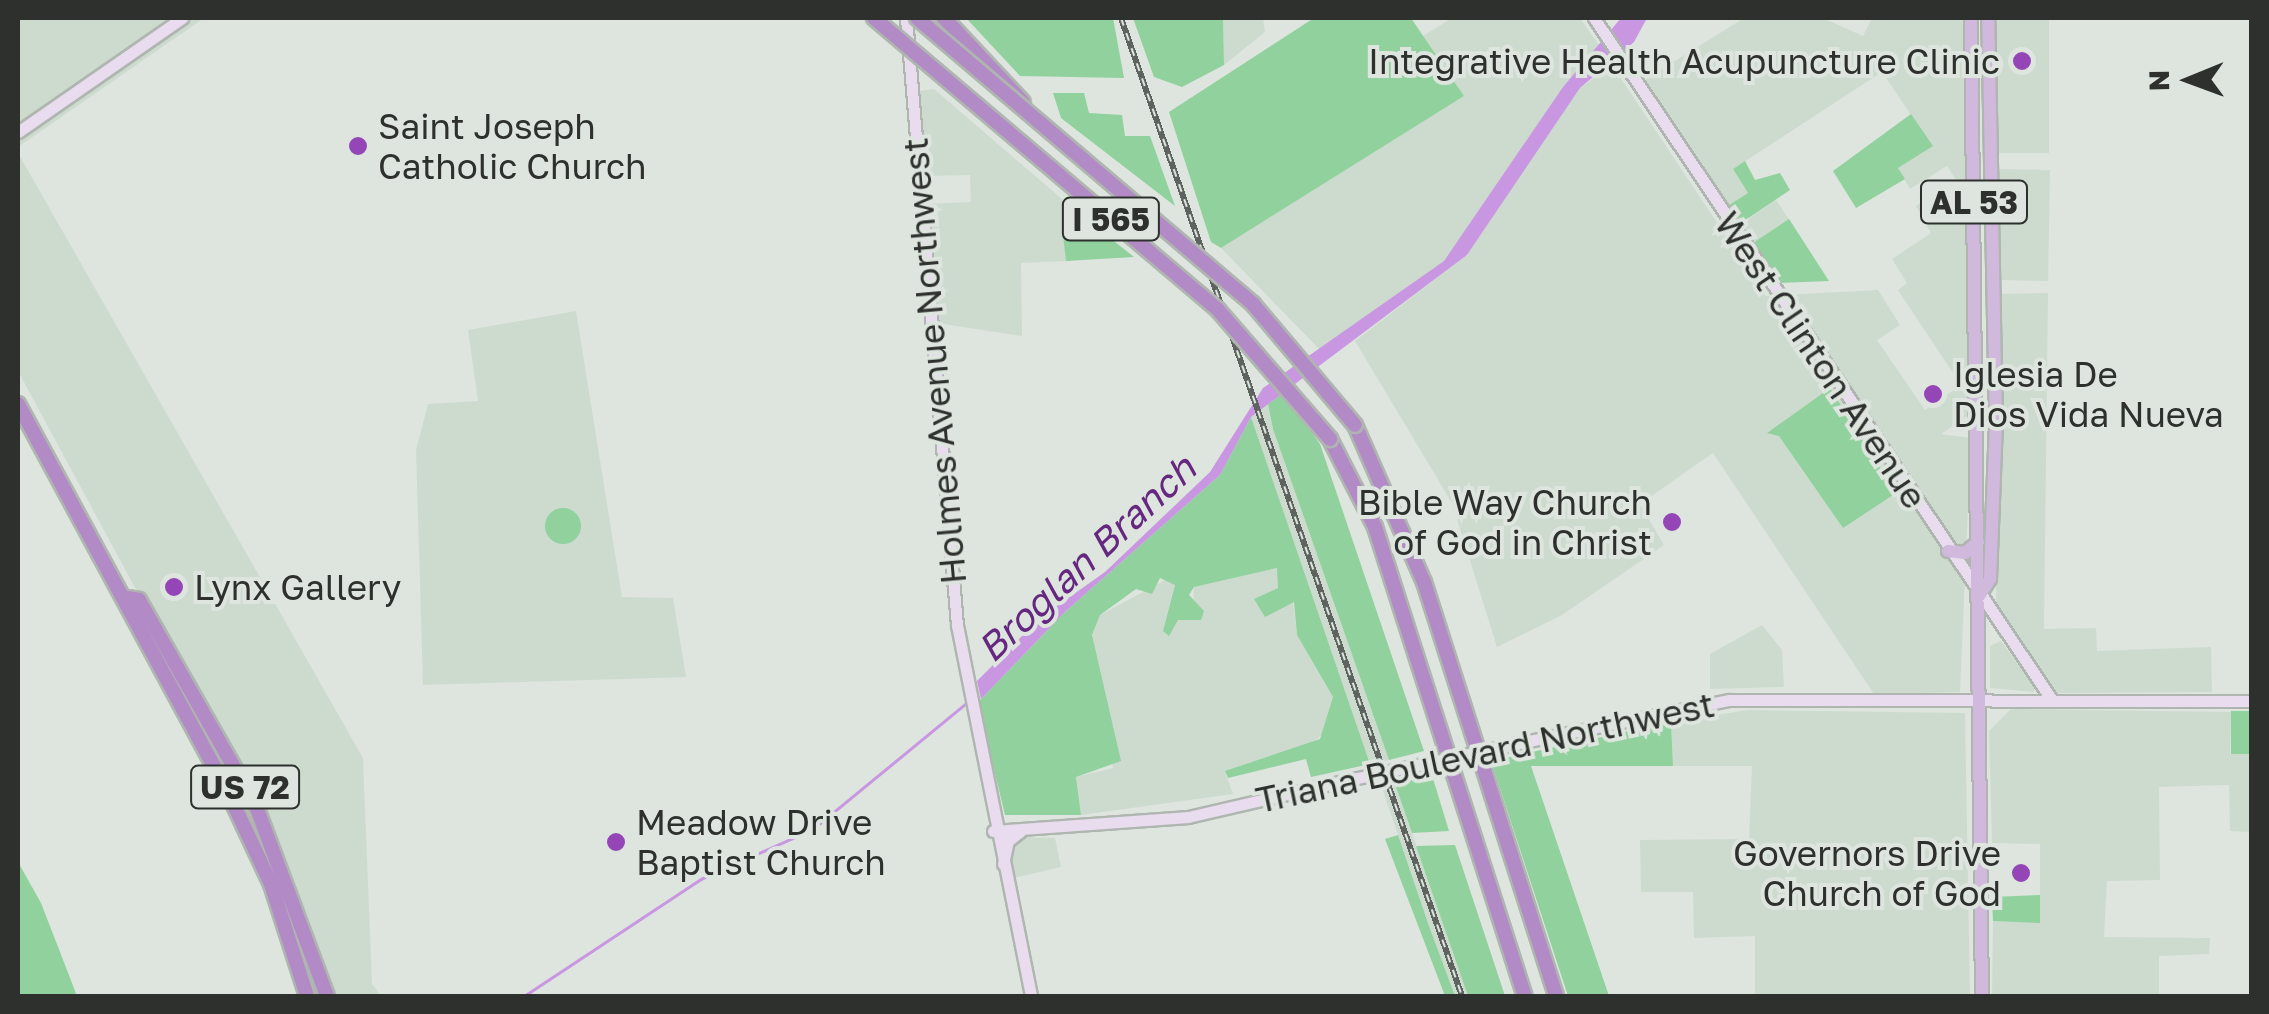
<!DOCTYPE html>
<style>
body{margin:0}
#map{position:relative;width:2269px;height:1014px;overflow:hidden;background:#dde5de;font-family:"Golos Text",sans-serif}
div>[style]{position:absolute}
.built>*{inset:0;background:#cddbcf;transform-origin:0 0}
.green>*{inset:0;background:#90d19d;transform-origin:0 0}
.round{border-radius:50%}
.water>*{inset:0;background:#c997e2}
.stream>*{height:2.5px;margin:-1.25px;padding:0 1.25px;transform-origin:1.25px;border-radius:1.25px;background:#c997e2}
.roads{filter:drop-shadow(2px 0 #afb6b0) drop-shadow(-2px 0 #afb6b0) drop-shadow(0 2px #afb6b0) drop-shadow(0 -2px #afb6b0)}
.secondary>*{height:11px;margin:-5.5px;padding:0 5.5px;transform-origin:5.5px;border-radius:5.5px;background:#e8dcee}
.primary>*{height:12px;margin:-6px;padding:0 6px;transform-origin:6px;border-radius:6px;background:#d1b9dd}
.highway>*{height:14px;margin:-7px;padding:0 7px;transform-origin:7px;border-radius:7px;background:#b28ac6}
.rail>*{height:6px;margin-top:-3px;transform-origin:0;background:repeating-linear-gradient(90deg,#dde5de 0 8px,#5e635f 0 16px);box-sizing:border-box;border-block:2px solid #5e635f}
.bridges{filter:drop-shadow(2px 0 #afb6b0) drop-shadow(-2px 0 #afb6b0) drop-shadow(0 2px #afb6b0) drop-shadow(0 -2px #afb6b0)}
.secondary-bridge>*{height:11px;margin:-5.5px;padding:0 5.5px;transform-origin:5.5px;border-radius:5.5px;background:#e8dcee}
.highway-bridge>*{height:14px;margin:-7px;padding:0 7px;transform-origin:7px;border-radius:7px;background:#b28ac6}
.dots>*{width:28px;height:28px;translate:-50% -50%;box-sizing:border-box;border:5px solid #dde5de;border-radius:50%}
span{translate:-50% -50%;white-space:nowrap;text-align:center;line-height:1.15;-webkit-text-stroke:8px #dde5de;paint-order:stroke}
.shield-label span{padding:2px 8px;background:#dde5de;border:2px solid;border-radius:8px;-webkit-text-stroke-width:0}
.shield-label{font-size:32px;color:#2d302d;font-weight:700}
.poi-label{font-size:35px;color:#2d302d}
.right{translate:-100% -50%;text-align:right}
.left{translate:0 -50%;text-align:left}
.street-label{font-size:35px;color:#2d302d}
.water-label{font-size:38px;color:#65277f;font-style:italic}
.frame{position:absolute;inset:0;border:20px solid #2d302d;pointer-events:none}
.north{position:absolute;left:2139px;top:30px;width:100px;height:100px;-webkit-text-stroke:8px #dde5de;paint-order:stroke;rotate:269deg;font-size:28px;font-weight:700;line-height:40px;text-align:center;color:#2d302d}
.north::after{content:'';display:block;margin:auto;width:35px;height:45px;background:#2d302d;clip-path:polygon(50% 0,100% 100%,50% 72%,0 100%)}
</style>
<div id="map">
<div class="built">
<i style="clip-path:polygon(18px 18px,204px 18px,18px 147px)"></i>
<i style="clip-path:polygon(1223px 18px,1263px 18px,1265px 32px,1224px 65px)"></i>
<i style="clip-path:polygon(1452px 18px,1580px 18px,1599px 45px,1444px 261px,1320px 350px,1221px 248px,1464px 96px,1423px 36px)"></i>
<i style="clip-path:polygon(1744px 18px,1823px 18px,1863px 36px,1872px 18px,1964px 18px,1970px 414px,1941px 434px,1971px 438px,1960px 692px,1874px 694px,1713px 453px,1640px 504px,1664px 545px,1562px 615px,1497px 647px,1452px 503px,1355px 341px,1467px 255px,1580px 88px,1612px 65px,1766px 296px,1878px 290px,1900px 325px,1877px 340px,1925px 410px,1961px 385px,1898px 290px,1907px 283px,1892px 259px,1931px 233px,1916px 206px,1956px 180px,1947px 166px,1910px 189px,1898px 168px,1932px 146px,1882px 72px,1733px 169px,1748px 193px,1726px 207px,1643px 81px)"></i>
<i style="left:1996px;top:18px;width:53px;height:135px"></i>
<i style="clip-path:polygon(934px 89px,1076px 211px,1062px 227px,1066px 261px,1021px 263px,1022px 336px,937px 323px,929px 204px,971px 202px,970px 175px,926px 176px,919px 91px)"></i>
<i style="clip-path:polygon(18px 153px,363px 758px,372px 984px,381px 996px,327px 996px,288px 871px,18px 371px)"></i>
<i style="left:2050px;top:170px;width:111px;height:51px;rotate:91deg"></i>
<i style="left:1776px;top:200px;width:23px;height:45px;rotate:56deg"></i>
<i style="clip-path:polygon(2048px 293px,2044px 629px,2096px 628px,2097px 651px,2211px 647px,2212px 692px,2055px 693px,1996px 606px,2000px 294px)"></i>
<i style="clip-path:polygon(576px 311px,622px 597px,673px 598px,686px 677px,423px 685px,416px 450px,428px 404px,478px 401px,468px 330px)"></i>
<i style="clip-path:polygon(1268px 404px,1273px 429px,1389px 760px,1370px 764px,1251px 417px)"></i>
<i style="clip-path:polygon(1278px 568px,1278px 588px,1256px 599px,1265px 609px,1293px 602px,1297px 635px,1333px 697px,1329px 728px,1312px 744px,1225px 772px,1233px 794px,1081px 815px,1076px 777px,1113px 768px,1092px 635px,1100px 615px,1169px 578px,1175px 584px,1163px 631px,1193px 604px,1194px 587px)"></i>
<i style="clip-path:polygon(1762px 625px,1782px 650px,1784px 687px,1710px 689px,1710px 654px)"></i>
<i style="clip-path:polygon(2001px 641px,2034px 686px,2034px 692px,1990px 688px,1990px 646px)"></i>
<i style="clip-path:polygon(2011px 709px,2231px 712px,2230px 754px,2251px 754px,2251px 832px,2230px 831px,2229px 785px,2159px 787px,2160px 880px,2107px 881px,2104px 937px,2210px 938px,2209px 954px,2159px 956px,2159px 996px,1992px 996px,1993px 921px,2040px 922px,2040px 844px,1992px 843px,1989px 731px)"></i>
<i style="clip-path:polygon(1748px 710px,1965px 713px,1970px 996px,1755px 996px,1755px 936px,1694px 938px,1693px 892px,1641px 892px,1640px 840px,1749px 839px,1752px 766px,1673px 766px,1671px 722px)"></i>
<i style="clip-path:polygon(1394px 781px,1468px 996px,1455px 996px,1429px 926px,1381px 785px)"></i>
<i style="clip-path:polygon(1020px 837px,1055px 838px,1061px 867px,1014px 878px,1009px 850px)"></i>
</div>
<div class="green">
<i style="clip-path:polygon(966px 18px,1113px 18px,1124px 78px,1020px 76px)"></i>
<i style="clip-path:polygon(1133px 18px,1223px 18px,1224px 65px,1182px 87px,1154px 77px)"></i>
<i style="clip-path:polygon(1314px 18px,1411px 18px,1464px 96px,1221px 248px,1211px 242px,1169px 112px)"></i>
<i style="clip-path:polygon(1053px 93px,1084px 93px,1089px 113px,1122px 115px,1125px 136px,1150px 136px,1175px 206px,1061px 118px)"></i>
<i style="clip-path:polygon(1911px 114px,1933px 146px,1898px 168px,1905px 179px,1856px 208px,1833px 171px)"></i>
<i style="clip-path:polygon(1745px 161px,1755px 180px,1780px 173px,1790px 190px,1738px 225px,1726px 207px,1748px 193px,1733px 169px)"></i>
<i style="clip-path:polygon(1076px 211px,1134px 257px,1066px 261px,1062px 227px)"></i>
<i style="clip-path:polygon(1789px 219px,1829px 281px,1778px 283px,1753px 243px)"></i>
<i style="clip-path:polygon(1830px 388px,1896px 493px,1843px 528px,1779px 436px,1767px 433px)"></i>
<i style="clip-path:polygon(1283px 393px,1320px 444px,1424px 751px,1389px 760px,1273px 429px,1268px 404px)"></i>
<i style="clip-path:polygon(1251px 417px,1370px 764px,1311px 777px,1306px 759px,1228px 778px,1225px 771px,1320px 739px,1333px 697px,1297px 635px,1294px 602px,1265px 617px,1254px 599px,1278px 588px,1277px 568px,1194px 587px,1189px 595px,1204px 611px,1201px 620px,1178px 620px,1169px 636px,1163px 631px,1175px 585px,1160px 578px,1152px 594px,1136px 589px,1100px 615px,1092px 635px,1121px 761px,1076px 777px,1081px 815px,1005px 815px,978px 702px,1066px 611px,1220px 475px)"></i>
<i class="round" style="left:545px;top:508px;width:36px;height:36px"></i>
<i style="left:2251px;top:711px;width:43px;height:20px;rotate:90deg"></i>
<i style="clip-path:polygon(1671px 722px,1673px 766px,1531px 766px,1609px 996px,1568px 996px,1491px 761px)"></i>
<i style="clip-path:polygon(1431px 772px,1449px 831px,1412px 833px,1394px 781px)"></i>
<i style="clip-path:polygon(1398px 835px,1429px 926px,1455px 996px,1445px 996px,1385px 839px)"></i>
<i style="clip-path:polygon(1455px 845px,1505px 996px,1468px 996px,1416px 846px)"></i>
<i style="clip-path:polygon(18px 862px,41px 903px,77px 996px,18px 996px)"></i>
<i style="clip-path:polygon(2040px 895px,2040px 923px,1993px 921px,1992px 897px)"></i>
</div>
<div class="water">
<i style="clip-path:polygon(1621px 18px,1647px 18px,1634px 42px,1580px 88px,1467px 255px,1251px 417px,1220px 475px,1066px 611px,981px 699px,977px 681px,1040px 618px,1105px 572px,1210px 472px,1263px 388px,1444px 261px,1563px 87px)"></i>
</div>
<div class="stream">
<i style="left:524px;top:996px;width:212px;rotate:-33.5deg"></i>
<i style="left:701px;top:879px;width:123px;rotate:-24.1deg"></i>
<i style="left:813px;top:829px;width:202px;rotate:-39.4deg"></i>
</div>
<div class="roads">
<div class="secondary">
<i style="left:906px;top:18px;width:609px;rotate:85.2deg"></i>
<i style="left:957px;top:625px;width:378px;rotate:78.7deg"></i>
<i style="left:1594px;top:18px;width:822px;rotate:56.12deg"></i>
<i style="left:18px;top:132px;width:200px;rotate:-34.8deg"></i>
<i style="left:1519px;top:743px;width:214px;rotate:-11.6deg"></i>
<i style="left:1729px;top:700px;width:523px;rotate:0.11deg"></i>
<i style="left:993px;top:831px;width:196px;rotate:-4.1deg"></i>
<i style="left:1188px;top:817px;width:169px;rotate:-13deg"></i>
<i style="left:1003px;top:864px;width:24px;rotate:-78deg"></i>
<i style="left:1008px;top:841px;width:16px;rotate:-38deg"></i>
</div>
<div class="primary">
<i style="left:1971px;top:18px;width:978px;rotate:89.36deg"></i>
<i style="left:1948px;top:551px;width:17px;rotate:7deg"></i>
<i style="left:1965px;top:553px;width:17px;rotate:-40deg"></i>
<i style="left:1979px;top:596px;width:20px;rotate:-57deg"></i>
<i style="left:1990px;top:579px;width:156px;rotate:-87.8deg"></i>
<i style="left:1996px;top:423px;width:405px;rotate:-91.1deg"></i>
</div>
<div class="highway">
<i style="left:944px;top:18px;width:115px;rotate:46.8deg"></i>
<i style="left:18px;top:404px;width:437px;rotate:61.6deg"></i>
<i style="left:226px;top:788px;width:106px;rotate:64.9deg"></i>
<i style="left:271px;top:884px;width:118px;rotate:72.2deg"></i>
<i style="left:1355px;top:425px;width:171px;rotate:66.3deg"></i>
<i style="left:1424px;top:582px;width:435px;rotate:72.3deg"></i>
<i style="left:1330px;top:439px;width:99px;rotate:62.9deg"></i>
<i style="left:1375px;top:527px;width:492px;rotate:72.3deg"></i>
<i style="left:128px;top:598px;width:11px;rotate:10deg"></i>
<i style="left:139px;top:600px;width:237px;rotate:60.4deg"></i>
<i style="left:256px;top:806px;width:203px;rotate:69.5deg"></i>
</div>
</div>
<div class="rail">
<i style="left:1121px;top:18px;width:1036px;rotate:70.78deg"></i>
</div>
<div class="bridges">
<div class="secondary-bridge">
<i style="left:1353px;top:779px;width:170px;rotate:-12.2deg"></i>
</div>
<div class="highway-bridge">
<i style="left:874px;top:18px;width:451px;rotate:40.3deg"></i>
<i style="left:1218px;top:310px;width:171px;rotate:49deg"></i>
<i style="left:917px;top:18px;width:441px;rotate:40.4deg"></i>
<i style="left:1253px;top:304px;width:158px;rotate:49.9deg"></i>
</div>
</div>
<div class="dots">
<i style="left:2022px;top:61px;background:#9446b7"></i>
<i style="left:358px;top:146px;background:#9446b7"></i>
<i style="left:1933px;top:394px;background:#9446b7"></i>
<i style="left:1672px;top:522px;background:#9446b7"></i>
<i style="left:174px;top:587px;background:#9446b7"></i>
<i style="left:616px;top:842px;background:#9446b7"></i>
<i style="left:2021px;top:873px;background:#9446b7"></i>
</div>
<div class="shield-label">
<span style="left:1974px;top:202px">AL 53</span>
<span style="left:1111px;top:219px">I 565</span>
<span style="left:245px;top:787px">US 72</span>
</div>
<div class="poi-label">
<span class="right" style="left:2000px;top:61px">Integrative Health Acupuncture Clinic</span>
<span class="left" style="left:378px;top:146px">Saint Joseph<br>Catholic Church</span>
<span class="left" style="left:1953px;top:394px">Iglesia De<br>Dios Vida Nueva</span>
<span class="right" style="left:1652px;top:522px">Bible Way Church<br>of God in Christ</span>
<span class="left" style="left:194px;top:587px">Lynx Gallery</span>
<span class="left" style="left:636px;top:842px">Meadow Drive<br>Baptist Church</span>
<span class="right" style="left:2001px;top:873px">Governors Drive<br>Church of God</span>
</div>
<div class="street-label">
<span style="left:1821px;top:360px;rotate:56deg">West Clinton Avenue</span>
<span style="left:934px;top:361px;rotate:-95deg">Holmes Avenue Northwest</span>
<span style="left:1485px;top:752px;rotate:-12deg">Triana Boulevard Northwest</span>
</div>
<div class="water-label">
<span style="left:1086px;top:558px;rotate:-43deg">Broglan Branch</span>
</div>
<div class="frame"></div>
<div class="north">N</div>
</div>
